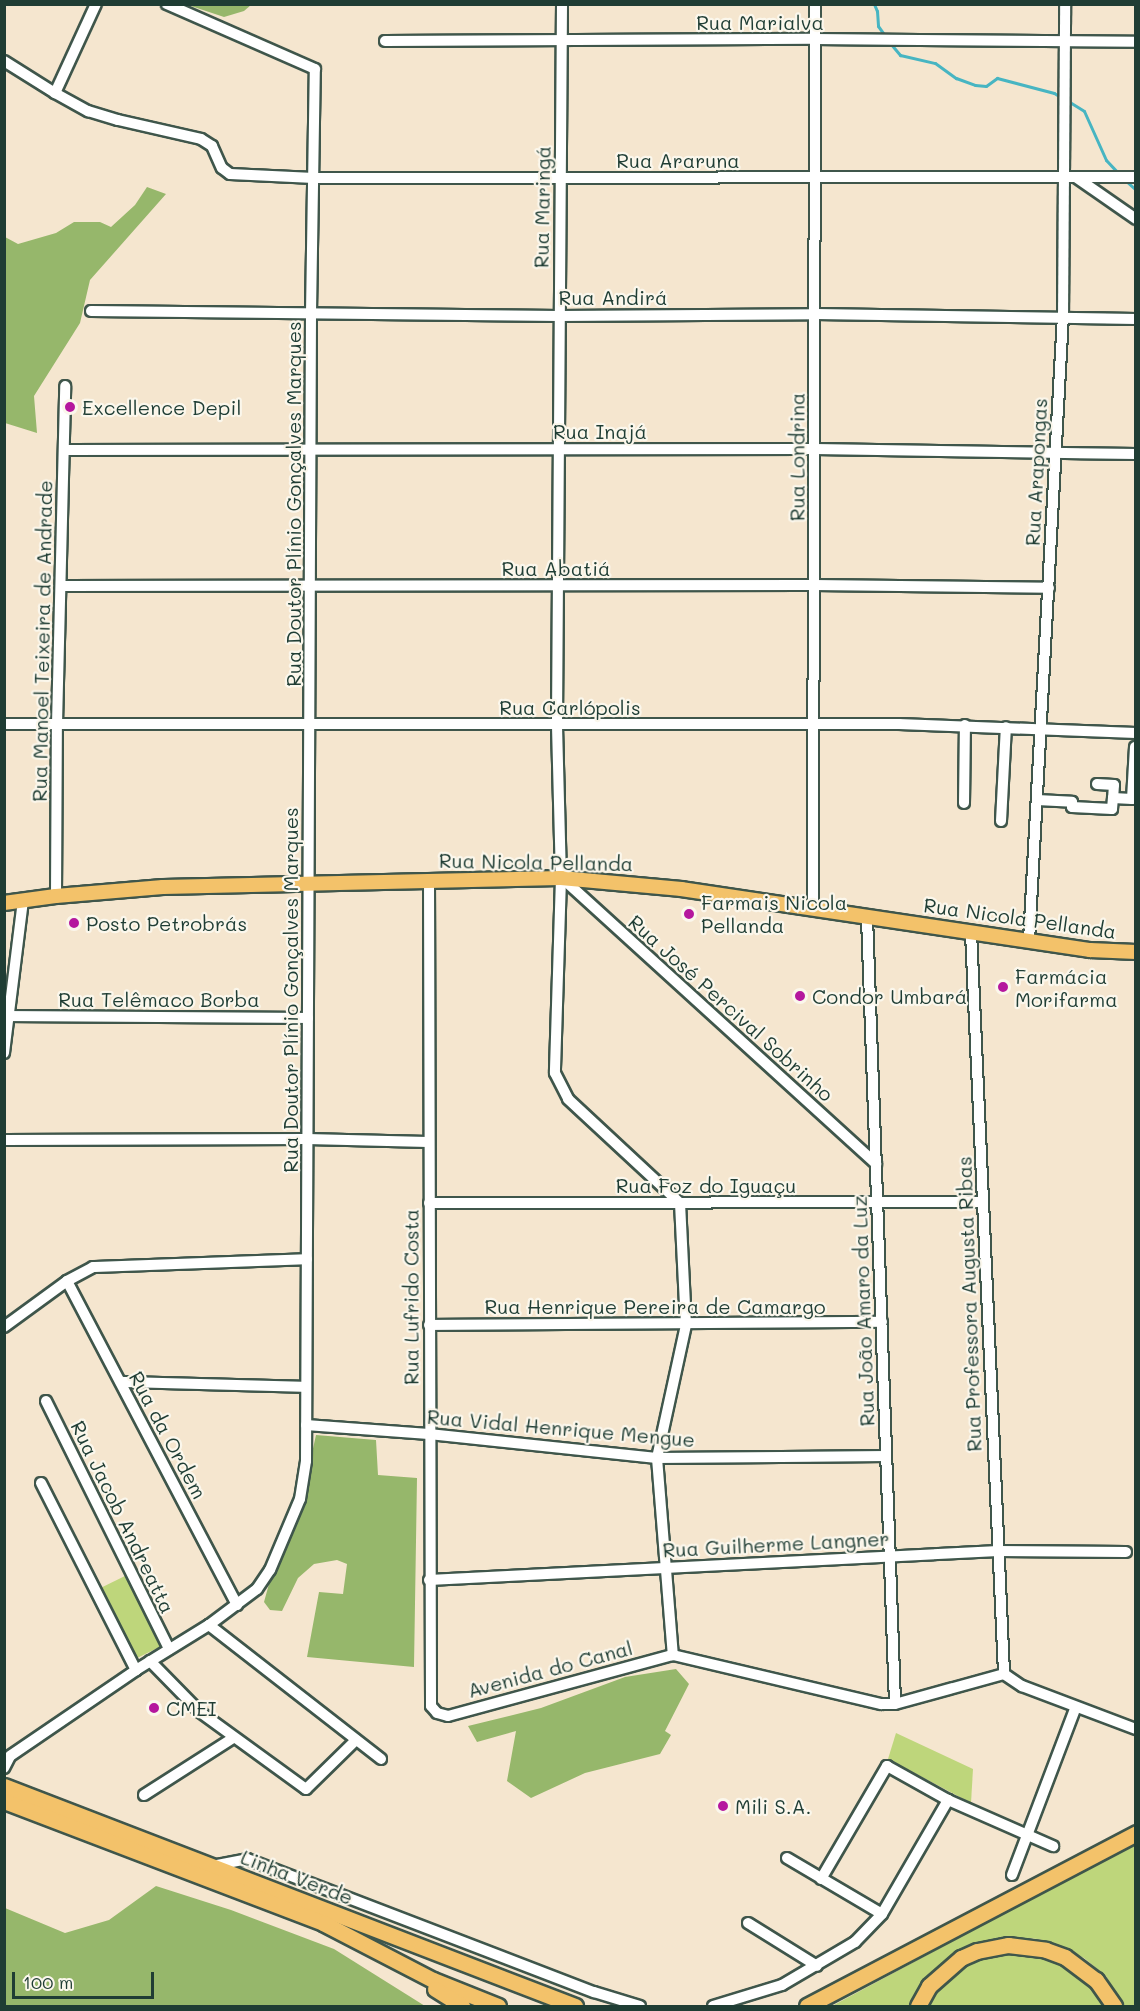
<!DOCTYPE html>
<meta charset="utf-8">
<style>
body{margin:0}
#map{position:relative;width:1140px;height:2011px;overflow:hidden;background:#f5e6cf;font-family:Mali,sans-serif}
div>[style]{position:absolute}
.green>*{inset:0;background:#bed67b;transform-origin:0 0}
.forest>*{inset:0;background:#96b76b}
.stream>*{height:3px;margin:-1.5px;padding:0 1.5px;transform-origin:1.5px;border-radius:1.5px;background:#47b5c2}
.roads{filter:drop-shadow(2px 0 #3f564b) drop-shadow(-2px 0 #3f564b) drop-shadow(0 2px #3f564b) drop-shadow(0 -2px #3f564b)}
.minor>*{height:10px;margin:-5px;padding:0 5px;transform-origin:5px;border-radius:5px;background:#fff}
.major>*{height:14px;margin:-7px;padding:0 7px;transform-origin:7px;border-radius:7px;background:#f3c26a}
.highway>*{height:15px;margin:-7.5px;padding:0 7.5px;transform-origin:7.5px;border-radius:7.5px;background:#f3c26a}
.dots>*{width:16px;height:16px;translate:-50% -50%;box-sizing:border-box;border:3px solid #fbf7ec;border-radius:50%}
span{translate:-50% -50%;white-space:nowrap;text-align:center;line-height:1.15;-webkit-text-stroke:4.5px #fbf7ec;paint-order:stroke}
.street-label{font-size:20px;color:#1f3d34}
.poi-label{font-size:20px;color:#1f3d34}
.left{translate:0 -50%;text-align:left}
.frame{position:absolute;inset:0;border:6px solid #1f3d34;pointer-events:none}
.scale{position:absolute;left:12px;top:1972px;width:142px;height:27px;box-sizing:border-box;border:3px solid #1f3d34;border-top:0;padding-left:8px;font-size:18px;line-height:21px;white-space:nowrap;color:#1f3d34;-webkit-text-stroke:4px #fbf7ec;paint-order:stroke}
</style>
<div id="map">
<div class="green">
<i style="left:129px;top:1574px;width:79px;height:30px;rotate:64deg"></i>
<i style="clip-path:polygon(896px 1733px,973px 1769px,971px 1803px,888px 1759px)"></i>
<i style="clip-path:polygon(1135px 1843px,1135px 2006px,1124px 2006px,1106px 1976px,1084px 1958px,1060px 1946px,1038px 1939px,1012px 1937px,992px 1939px,969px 1947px,913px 2006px,832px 2006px)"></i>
<i style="clip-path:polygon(1010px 1950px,1037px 1953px,1064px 1963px,1091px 1986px,1103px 2006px,926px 2006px,940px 1984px,961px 1967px,984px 1955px)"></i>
</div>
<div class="forest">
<i style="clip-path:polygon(188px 5px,251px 5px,244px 11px,224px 17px)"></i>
<i style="clip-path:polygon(147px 187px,166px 194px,90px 280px,80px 323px,34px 396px,37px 433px,5px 423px,5px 237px,18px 244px,56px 233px,74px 222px,100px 222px,111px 227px,135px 205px)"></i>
<i style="clip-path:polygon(316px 1435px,376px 1440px,378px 1475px,417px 1478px,414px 1667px,307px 1657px,319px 1592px,343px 1594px,347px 1564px,337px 1560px,314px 1564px,298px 1578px,282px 1611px,270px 1610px,264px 1602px,272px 1573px,296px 1525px)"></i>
<i style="clip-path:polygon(676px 1669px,689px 1684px,665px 1731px,671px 1735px,660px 1754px,585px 1773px,531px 1798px,507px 1781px,516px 1731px,477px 1742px,468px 1726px,541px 1708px,625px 1677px)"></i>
<i style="clip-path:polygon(156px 1886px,231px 1910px,334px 1949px,425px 2006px,5px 2006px,5px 1908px,65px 1933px,109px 1920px)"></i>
</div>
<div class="stream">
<i style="left:874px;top:4px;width:8px;rotate:67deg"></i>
<i style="left:877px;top:11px;width:15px;rotate:86deg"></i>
<i style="left:878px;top:26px;width:14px;rotate:54deg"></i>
<i style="left:890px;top:43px;width:16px;rotate:50deg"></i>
<i style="left:900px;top:55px;width:36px;rotate:13deg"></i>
<i style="left:935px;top:63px;width:26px;rotate:36deg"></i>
<i style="left:956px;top:78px;width:20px;rotate:20deg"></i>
<i style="left:975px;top:85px;width:11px;rotate:5deg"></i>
<i style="left:986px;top:86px;width:14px;rotate:-36deg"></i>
<i style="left:997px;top:78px;width:59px;rotate:14.7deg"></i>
<i style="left:1054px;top:93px;width:9px;rotate:32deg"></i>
<i style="left:1068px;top:101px;width:19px;rotate:32deg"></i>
<i style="left:1084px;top:111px;width:54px;rotate:65.8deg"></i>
<i style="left:1106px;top:160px;width:19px;rotate:47deg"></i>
<i style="left:1126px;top:181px;width:13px;rotate:42deg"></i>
</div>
<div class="roads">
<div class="minor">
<i style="left:562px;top:4px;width:722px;rotate:90.4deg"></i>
<i style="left:557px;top:726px;width:152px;rotate:88.5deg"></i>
<i style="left:561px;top:878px;width:195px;rotate:91.8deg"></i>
<i style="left:555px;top:1073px;width:29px;rotate:63deg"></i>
<i style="left:568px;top:1099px;width:153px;rotate:42.9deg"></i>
<i style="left:680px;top:1203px;width:122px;rotate:87.2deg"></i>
<i style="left:686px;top:1325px;width:136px;rotate:102.3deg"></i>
<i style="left:657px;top:1458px;width:198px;rotate:85.4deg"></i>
<i style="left:385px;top:41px;width:430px;rotate:-0.3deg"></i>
<i style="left:815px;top:39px;width:321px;rotate:0.5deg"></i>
<i style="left:4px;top:61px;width:60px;rotate:32.1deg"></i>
<i style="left:55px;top:93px;width:38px;rotate:29deg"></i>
<i style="left:88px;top:111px;width:31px;rotate:17deg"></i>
<i style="left:118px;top:120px;width:85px;rotate:12.9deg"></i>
<i style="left:201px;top:139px;width:13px;rotate:32deg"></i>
<i style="left:212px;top:146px;width:24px;rotate:66deg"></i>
<i style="left:222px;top:168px;width:10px;rotate:37deg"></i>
<i style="left:230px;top:174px;width:84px;rotate:2.7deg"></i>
<i style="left:314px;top:178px;width:822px;rotate:-0.07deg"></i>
<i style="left:55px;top:93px;width:98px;rotate:-65.3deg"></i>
<i style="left:1077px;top:178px;width:72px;rotate:34.8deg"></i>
<i style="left:91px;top:311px;width:468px;rotate:0.6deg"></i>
<i style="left:559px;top:316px;width:257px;rotate:-0.4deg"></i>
<i style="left:816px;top:314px;width:320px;rotate:0.9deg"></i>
<i style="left:64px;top:450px;width:751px;rotate:-0.08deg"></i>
<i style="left:815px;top:449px;width:321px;rotate:0.9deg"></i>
<i style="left:62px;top:586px;width:752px;rotate:-0.08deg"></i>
<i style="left:814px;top:585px;width:235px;rotate:0.7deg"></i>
<i style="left:4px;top:724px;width:895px"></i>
<i style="left:899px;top:724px;width:237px;rotate:2.2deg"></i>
<i style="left:1097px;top:784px;width:17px;rotate:3deg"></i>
<i style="left:1114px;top:785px;width:13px;rotate:94deg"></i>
<i style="left:1037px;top:800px;width:35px;rotate:3deg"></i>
<i style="left:1072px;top:802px;width:5px;rotate:90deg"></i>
<i style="left:1072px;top:807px;width:40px;rotate:2.9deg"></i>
<i style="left:1112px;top:809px;width:11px;rotate:-85deg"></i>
<i style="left:1113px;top:798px;width:19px;rotate:3deg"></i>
<i style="left:1132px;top:799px;width:52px;rotate:-86.7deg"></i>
<i style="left:964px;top:803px;width:78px;rotate:-89.3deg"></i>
<i style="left:1001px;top:821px;width:94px;rotate:-87deg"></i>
<i style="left:562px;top:878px;width:425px;rotate:42.3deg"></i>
<i style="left:429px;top:879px;width:827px;rotate:89.86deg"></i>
<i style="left:431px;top:1706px;width:9px;rotate:49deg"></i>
<i style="left:437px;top:1713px;width:11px;rotate:15deg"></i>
<i style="left:448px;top:1716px;width:233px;rotate:-15.2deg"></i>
<i style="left:673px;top:1655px;width:214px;rotate:13.3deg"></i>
<i style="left:881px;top:1704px;width:14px"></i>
<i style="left:895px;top:1704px;width:113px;rotate:-15.4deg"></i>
<i style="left:56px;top:896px;width:172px;rotate:-89.7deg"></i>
<i style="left:57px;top:724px;width:338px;rotate:-88.6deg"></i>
<i style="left:813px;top:909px;width:905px;rotate:-89.87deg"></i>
<i style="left:867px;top:917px;width:787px;rotate:87.96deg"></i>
<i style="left:971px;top:932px;width:743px;rotate:87.45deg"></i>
<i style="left:1029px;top:941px;width:626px;rotate:-86.89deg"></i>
<i style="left:1063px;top:316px;width:312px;rotate:-89.6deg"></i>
<i style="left:9px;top:1016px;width:299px;rotate:0.4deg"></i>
<i style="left:4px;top:1053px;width:153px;rotate:-82.9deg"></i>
<i style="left:4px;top:1140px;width:303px;rotate:-0.2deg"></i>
<i style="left:307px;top:1139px;width:121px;rotate:1.4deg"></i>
<i style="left:429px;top:1203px;width:554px;rotate:-0.1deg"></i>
<i style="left:67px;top:1281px;width:366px;rotate:62.3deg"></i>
<i style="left:429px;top:1325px;width:453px;rotate:-0.4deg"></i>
<i style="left:4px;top:1327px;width:78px;rotate:-36.1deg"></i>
<i style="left:67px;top:1281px;width:30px;rotate:-28deg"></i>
<i style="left:93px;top:1267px;width:214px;rotate:-2.1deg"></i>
<i style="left:121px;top:1382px;width:185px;rotate:1.5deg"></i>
<i style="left:46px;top:1401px;width:277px;rotate:63.6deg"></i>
<i style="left:306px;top:1425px;width:123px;rotate:4.2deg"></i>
<i style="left:429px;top:1434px;width:229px;rotate:6deg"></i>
<i style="left:657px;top:1458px;width:229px;rotate:-0.5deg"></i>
<i style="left:41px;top:1483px;width:210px;rotate:63.1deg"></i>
<i style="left:429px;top:1580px;width:570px;rotate:-2.92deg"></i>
<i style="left:998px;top:1551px;width:128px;rotate:0.4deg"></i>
<i style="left:209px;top:1625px;width:218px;rotate:37.9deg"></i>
<i style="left:150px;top:1661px;width:71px;rotate:45.6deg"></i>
<i style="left:200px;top:1712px;width:131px;rotate:36deg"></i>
<i style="left:306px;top:1789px;width:70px;rotate:-44.4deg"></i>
<i style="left:1004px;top:1674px;width:22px;rotate:34deg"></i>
<i style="left:1022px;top:1686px;width:122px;rotate:20.7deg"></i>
<i style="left:4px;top:1768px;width:13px;rotate:-63deg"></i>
<i style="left:10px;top:1756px;width:153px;rotate:-34.3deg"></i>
<i style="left:136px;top:1670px;width:86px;rotate:-31.7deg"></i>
<i style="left:209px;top:1625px;width:60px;rotate:-36.9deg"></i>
<i style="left:257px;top:1589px;width:23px;rotate:-56deg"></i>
<i style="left:270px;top:1570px;width:77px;rotate:-67.1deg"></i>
<i style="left:300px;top:1499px;width:38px;rotate:-81deg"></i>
<i style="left:306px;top:1461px;width:1148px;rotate:-89.75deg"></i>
<i style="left:311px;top:313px;width:244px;rotate:-89.1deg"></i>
<i style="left:315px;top:69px;width:162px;rotate:-156.3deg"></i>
<i style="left:144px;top:1795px;width:106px;rotate:-32.6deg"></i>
<i style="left:787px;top:1858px;width:110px;rotate:30.5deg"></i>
<i style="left:212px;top:1866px;width:36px;rotate:-11deg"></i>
<i style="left:247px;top:1859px;width:372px;rotate:21deg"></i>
<i style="left:594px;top:1992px;width:48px;rotate:16.9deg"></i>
<i style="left:1012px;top:1875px;width:178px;rotate:-69.2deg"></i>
<i style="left:821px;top:1879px;width:131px;rotate:-59.7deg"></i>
<i style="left:887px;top:1766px;width:70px;rotate:29.1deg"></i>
<i style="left:948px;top:1800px;width:115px;rotate:23.7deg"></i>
<i style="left:748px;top:1923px;width:81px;rotate:31.9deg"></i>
<i style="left:713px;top:2006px;width:72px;rotate:-16.9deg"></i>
<i style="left:782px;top:1985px;width:85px;rotate:-30.5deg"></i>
<i style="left:855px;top:1942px;width:39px;rotate:-46deg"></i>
<i style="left:882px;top:1914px;width:132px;rotate:-59.9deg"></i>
</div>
<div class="major">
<i style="left:4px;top:903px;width:52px;rotate:-7.7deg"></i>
<i style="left:56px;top:896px;width:107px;rotate:-4.8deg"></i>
<i style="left:163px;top:887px;width:398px;rotate:-1.3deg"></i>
<i style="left:561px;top:878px;width:121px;rotate:5.2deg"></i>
<i style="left:681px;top:889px;width:414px;rotate:8.5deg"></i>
<i style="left:1090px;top:950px;width:46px;rotate:2.5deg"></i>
</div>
<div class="highway">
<i style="left:4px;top:1786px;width:612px;rotate:21.07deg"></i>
<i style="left:4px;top:1801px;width:342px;rotate:20.9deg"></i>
<i style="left:323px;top:1923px;width:124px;rotate:27.4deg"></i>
<i style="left:433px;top:1980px;width:70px;rotate:21.8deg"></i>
<i style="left:435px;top:1989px;width:32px;rotate:32deg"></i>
<i style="left:807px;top:2006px;width:372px;rotate:-27.7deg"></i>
<i style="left:918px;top:2006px;width:23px;rotate:-61deg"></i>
<i style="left:929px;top:1986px;width:43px;rotate:-41.2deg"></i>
<i style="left:961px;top:1958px;width:17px;rotate:-24deg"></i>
<i style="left:977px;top:1951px;width:32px;rotate:-11deg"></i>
<i style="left:1008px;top:1945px;width:38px;rotate:7deg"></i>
<i style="left:1046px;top:1950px;width:20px;rotate:20deg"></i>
<i style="left:1065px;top:1957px;width:39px;rotate:37deg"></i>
<i style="left:1096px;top:1980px;width:32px;rotate:55deg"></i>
</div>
</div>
<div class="dots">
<i style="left:70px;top:407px;background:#b5179e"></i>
<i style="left:689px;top:914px;background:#b5179e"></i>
<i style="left:74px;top:923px;background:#b5179e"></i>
<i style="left:1003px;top:987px;background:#b5179e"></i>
<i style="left:800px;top:996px;background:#b5179e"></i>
<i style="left:154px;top:1708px;background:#b5179e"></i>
<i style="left:723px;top:1806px;background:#b5179e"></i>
</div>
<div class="street-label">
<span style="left:760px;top:22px">Rua Marialva</span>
<span style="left:678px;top:160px">Rua Araruna</span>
<span style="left:542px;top:207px;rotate:-89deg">Rua Maringá</span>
<span style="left:613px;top:297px">Rua Andirá</span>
<span style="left:600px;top:431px">Rua Inajá</span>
<span style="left:797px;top:457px;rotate:-90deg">Rua Londrina</span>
<span style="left:1036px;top:472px;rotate:-87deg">Rua Arapongas</span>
<span style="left:293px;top:504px;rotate:-90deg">Rua Doutor Plínio Gonçalves Marques</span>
<span style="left:556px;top:568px">Rua Abatiá</span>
<span style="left:42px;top:641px;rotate:-89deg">Rua Manoel Teixeira de Andrade</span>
<span style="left:570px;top:707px">Rua Carlópolis</span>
<span style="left:536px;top:862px;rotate:1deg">Rua Nicola Pellanda</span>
<span style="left:1020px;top:918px;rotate:8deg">Rua Nicola Pellanda</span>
<span style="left:290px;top:990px;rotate:-90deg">Rua Doutor Plínio Gonçalves Marques</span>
<span style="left:159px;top:999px">Rua Telêmaco Borba</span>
<span style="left:731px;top:1008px;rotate:42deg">Rua José Percival Sobrinho</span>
<span style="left:706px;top:1185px">Rua Foz do Iguaçu</span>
<span style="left:411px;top:1297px;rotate:-90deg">Rua Lufrido Costa</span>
<span style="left:969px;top:1304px;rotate:-92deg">Rua Professora Augusta Ribas</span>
<span style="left:655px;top:1306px">Rua Henrique Pereira de Camargo</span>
<span style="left:863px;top:1311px;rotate:-92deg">Rua João Amaro da Luz</span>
<span style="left:561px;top:1428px;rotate:5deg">Rua Vidal Henrique Mengue</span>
<span style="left:168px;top:1435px;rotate:62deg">Rua da Ordem</span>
<span style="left:123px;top:1517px;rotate:64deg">Rua Jacob Andreatta</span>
<span style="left:776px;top:1544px;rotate:-3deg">Rua Guilherme Langner</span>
<span style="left:550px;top:1669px;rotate:-15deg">Avenida do Canal</span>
<span style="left:297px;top:1877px;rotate:21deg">Linha Verde</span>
</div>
<div class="poi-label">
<span class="left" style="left:82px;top:407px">Excellence Depil</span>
<span class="left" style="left:701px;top:914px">Farmais Nicola<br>Pellanda</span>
<span class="left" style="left:86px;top:923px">Posto Petrobrás</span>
<span class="left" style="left:1015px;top:988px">Farmácia<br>Morifarma</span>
<span class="left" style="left:812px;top:996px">Condor Umbará</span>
<span class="left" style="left:166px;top:1708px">CMEI</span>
<span class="left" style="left:735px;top:1806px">Mili S.A.</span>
</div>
<div class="frame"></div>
<div class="scale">100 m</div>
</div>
